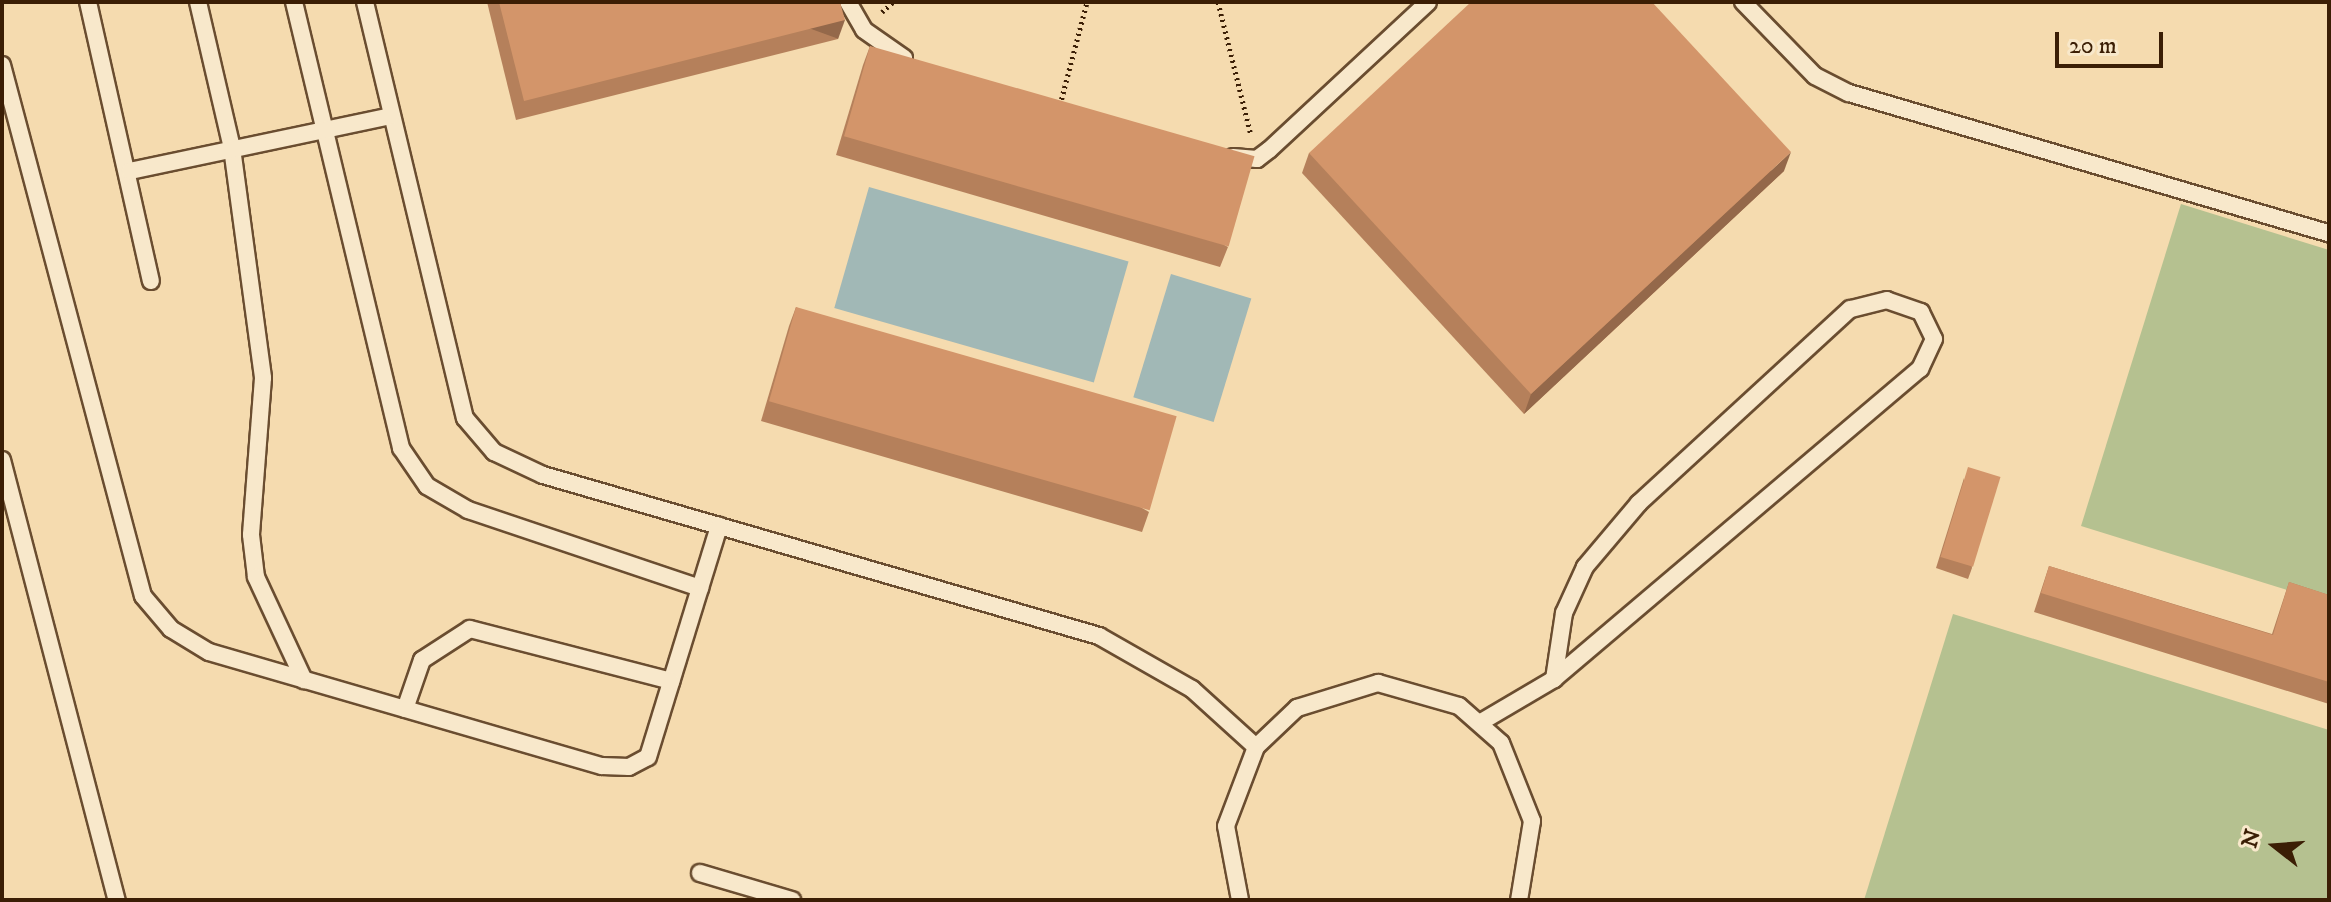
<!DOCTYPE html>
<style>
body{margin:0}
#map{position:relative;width:2331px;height:902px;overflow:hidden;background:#f5dbaf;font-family:"IM FELL DW Pica",serif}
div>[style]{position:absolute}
.green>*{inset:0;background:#b5c190}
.water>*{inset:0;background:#a1b8b6;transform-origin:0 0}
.path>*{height:5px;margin-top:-2.5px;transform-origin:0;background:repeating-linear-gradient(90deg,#3b1e05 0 2px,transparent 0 6px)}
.roads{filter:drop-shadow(2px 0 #6a4d30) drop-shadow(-2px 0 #6a4d30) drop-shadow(0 2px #6a4d30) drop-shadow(0 -2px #6a4d30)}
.lane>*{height:16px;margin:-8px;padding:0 8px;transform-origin:8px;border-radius:8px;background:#f8e8cb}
.wall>*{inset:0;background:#b5805b}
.shaded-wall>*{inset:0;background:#94684a;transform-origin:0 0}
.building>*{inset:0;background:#d3956a;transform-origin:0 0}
span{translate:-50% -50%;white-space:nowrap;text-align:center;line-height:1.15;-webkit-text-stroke:6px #f8e8cb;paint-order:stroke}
.frame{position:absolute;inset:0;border:4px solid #3b1e05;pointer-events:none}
.north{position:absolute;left:2235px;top:806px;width:80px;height:80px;-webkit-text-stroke:6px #f8e8cb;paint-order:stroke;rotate:287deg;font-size:22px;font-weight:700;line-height:32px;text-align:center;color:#3b1e05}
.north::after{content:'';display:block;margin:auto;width:28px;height:36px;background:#3b1e05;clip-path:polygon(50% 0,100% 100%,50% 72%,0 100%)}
.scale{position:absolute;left:2055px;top:32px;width:108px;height:36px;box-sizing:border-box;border:4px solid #3b1e05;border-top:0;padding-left:10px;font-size:24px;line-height:28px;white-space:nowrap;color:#3b1e05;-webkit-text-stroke:6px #f8e8cb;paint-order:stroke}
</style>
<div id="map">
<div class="green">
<i style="clip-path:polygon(2181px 204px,2329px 250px,2329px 603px,2081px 526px)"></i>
<i style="clip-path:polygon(1953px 614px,2329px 730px,2329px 900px,1864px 900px)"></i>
</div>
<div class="water">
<i style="left:869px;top:187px;width:270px;height:126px;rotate:16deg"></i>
<i style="left:1171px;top:274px;width:84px;height:129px;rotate:17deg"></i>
</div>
<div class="path">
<i style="left:1218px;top:2px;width:137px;rotate:76.1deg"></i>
<i style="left:882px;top:12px;width:15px;rotate:-42deg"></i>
<i style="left:1060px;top:105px;width:106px;rotate:-75.3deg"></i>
</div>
<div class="roads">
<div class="lane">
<i style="left:88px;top:2px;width:286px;rotate:77.3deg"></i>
<i style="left:198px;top:2px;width:150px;rotate:76.9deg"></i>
<i style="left:232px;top:148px;width:232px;rotate:82.3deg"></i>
<i style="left:263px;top:378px;width:157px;rotate:94.4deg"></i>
<i style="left:251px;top:535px;width:42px;rotate:83.2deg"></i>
<i style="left:256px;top:577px;width:114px;rotate:65deg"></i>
<i style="left:294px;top:2px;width:459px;rotate:76.5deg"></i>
<i style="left:401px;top:448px;width:46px;rotate:55.6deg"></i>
<i style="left:427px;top:486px;width:48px;rotate:30.3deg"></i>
<i style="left:468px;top:510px;width:245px;rotate:18.6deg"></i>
<i style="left:365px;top:2px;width:428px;rotate:76.5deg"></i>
<i style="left:465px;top:418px;width:45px;rotate:49.5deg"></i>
<i style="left:494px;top:452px;width:54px;rotate:25.1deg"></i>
<i style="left:543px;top:475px;width:579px;rotate:16.15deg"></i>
<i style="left:1099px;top:636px;width:107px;rotate:29.7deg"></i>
<i style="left:1192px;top:689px;width:86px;rotate:42.2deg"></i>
<i style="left:848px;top:2px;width:32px;rotate:60deg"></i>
<i style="left:864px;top:30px;width:49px;rotate:35deg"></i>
<i style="left:1743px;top:2px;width:103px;rotate:45.8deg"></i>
<i style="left:1815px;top:76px;width:38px;rotate:27deg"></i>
<i style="left:1849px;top:93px;width:500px;rotate:16.3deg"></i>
<i style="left:2px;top:65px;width:549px;rotate:75.13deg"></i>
<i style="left:143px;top:596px;width:43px;rotate:49.7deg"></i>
<i style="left:171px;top:629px;width:44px;rotate:31.2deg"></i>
<i style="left:209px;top:652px;width:409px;rotate:16.2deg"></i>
<i style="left:602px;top:766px;width:27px;rotate:2deg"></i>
<i style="left:629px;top:767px;width:21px;rotate:-28deg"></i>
<i style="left:648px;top:757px;width:242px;rotate:-72.9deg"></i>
<i style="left:1233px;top:157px;width:24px;rotate:5deg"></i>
<i style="left:1257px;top:159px;width:15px;rotate:-37deg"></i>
<i style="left:1269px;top:150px;width:217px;rotate:-42.9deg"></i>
<i style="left:130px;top:171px;width:266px;rotate:-11.9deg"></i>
<i style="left:2px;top:460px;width:455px;rotate:75.4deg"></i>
<i style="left:405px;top:709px;width:52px;rotate:-70.9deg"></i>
<i style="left:422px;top:660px;width:57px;rotate:-32.9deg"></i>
<i style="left:470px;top:629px;width:208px;rotate:14.5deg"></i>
<i style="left:1481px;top:722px;width:85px;rotate:-30.5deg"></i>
<i style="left:1554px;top:679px;width:480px;rotate:-40.3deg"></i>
<i style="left:1920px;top:369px;width:33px;rotate:-65deg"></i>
<i style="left:1934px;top:339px;width:30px;rotate:-116deg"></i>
<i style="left:1921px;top:312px;width:36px;rotate:-161deg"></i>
<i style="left:1887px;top:300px;width:38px;rotate:166deg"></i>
<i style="left:1850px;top:309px;width:287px;rotate:137.4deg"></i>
<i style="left:1639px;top:503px;width:84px;rotate:130.2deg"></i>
<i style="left:1585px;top:567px;width:51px;rotate:114.5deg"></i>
<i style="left:1564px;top:613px;width:67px;rotate:98.6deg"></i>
<i style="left:700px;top:873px;width:96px;rotate:16.4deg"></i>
<i style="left:1240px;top:900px;width:75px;rotate:-100.7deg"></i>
<i style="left:1226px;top:826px;width:85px;rotate:-69.2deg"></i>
<i style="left:1256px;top:747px;width:57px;rotate:-43.6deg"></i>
<i style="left:1297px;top:708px;width:85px;rotate:-17.2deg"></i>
<i style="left:1378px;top:683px;width:84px;rotate:15.9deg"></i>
<i style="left:1459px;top:706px;width:56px;rotate:41.4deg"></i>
<i style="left:1501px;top:743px;width:84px;rotate:68.3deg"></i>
<i style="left:1532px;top:821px;width:80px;rotate:99.3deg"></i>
</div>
</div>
<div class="wall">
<i style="clip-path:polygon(487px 2px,840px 2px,838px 39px,516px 120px)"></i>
<i style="clip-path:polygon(870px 46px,1228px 247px,1220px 267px,836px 155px,863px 65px)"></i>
<i style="clip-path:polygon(1309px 153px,1784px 171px,1524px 414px,1302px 173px)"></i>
<i style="clip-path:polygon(796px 307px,1149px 512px,1142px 532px,761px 421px,789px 326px)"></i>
<i style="clip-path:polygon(1964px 478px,1972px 568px,1968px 579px,1936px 568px)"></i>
<i style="clip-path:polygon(2049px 566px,2272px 634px,2289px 582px,2329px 595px,2329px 704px,2034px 612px)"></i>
</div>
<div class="shaded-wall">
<i style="left:845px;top:20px;width:20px;height:331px;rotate:110deg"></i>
<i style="clip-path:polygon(1791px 152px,1784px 171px,1524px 414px,1531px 394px)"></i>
</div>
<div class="building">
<i style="clip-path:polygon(499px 2px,840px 2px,845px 20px,524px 101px)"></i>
<i style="clip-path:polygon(1471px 2px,1652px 2px,1791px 152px,1531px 394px,1309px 153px)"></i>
<i style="left:870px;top:46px;width:400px;height:94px;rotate:16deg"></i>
<i style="left:796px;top:307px;width:396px;height:98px;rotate:16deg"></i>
<i style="left:1968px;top:467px;width:34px;height:94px;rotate:17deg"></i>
<i style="clip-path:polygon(2049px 566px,2273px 635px,2289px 582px,2329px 595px,2329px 682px,2041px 593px)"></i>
</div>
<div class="frame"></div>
<div class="north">N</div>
<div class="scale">20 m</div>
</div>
